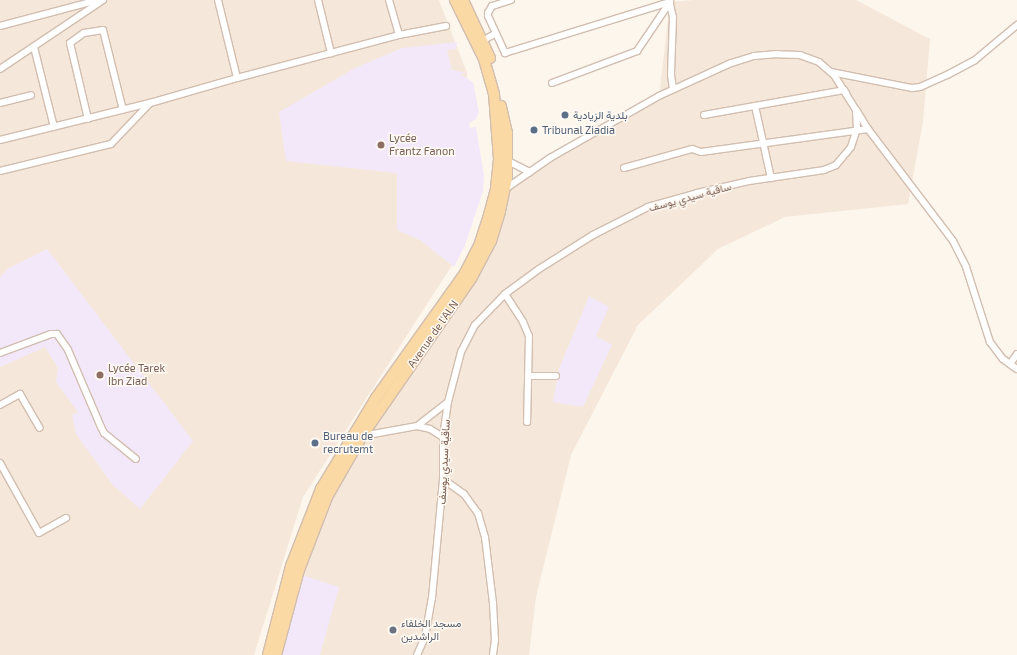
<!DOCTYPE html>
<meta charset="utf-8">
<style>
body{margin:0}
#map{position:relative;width:1017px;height:655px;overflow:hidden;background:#fdf6ec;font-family:"Exo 2",Vazirmatn,sans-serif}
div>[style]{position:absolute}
.residential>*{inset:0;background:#f5e8da}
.education>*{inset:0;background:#f3e8fa}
.roads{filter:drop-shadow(1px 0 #d1beb0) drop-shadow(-1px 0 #d1beb0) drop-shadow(0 1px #d1beb0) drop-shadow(0 -1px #d1beb0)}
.minor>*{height:6px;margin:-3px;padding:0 3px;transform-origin:3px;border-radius:3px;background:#fff}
.primary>*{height:10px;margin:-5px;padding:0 5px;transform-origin:5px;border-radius:5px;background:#fbd9a5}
.dots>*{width:11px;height:11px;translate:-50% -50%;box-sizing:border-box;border:2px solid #fffaf3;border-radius:50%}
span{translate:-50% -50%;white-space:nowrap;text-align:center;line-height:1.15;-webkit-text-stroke:3px #fffaf3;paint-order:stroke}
.service-label{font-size:11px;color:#4e5e75}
.left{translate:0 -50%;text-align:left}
.education-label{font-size:11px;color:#785e54}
.street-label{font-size:11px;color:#7a5c4d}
.worship-label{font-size:11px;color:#5b616d}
</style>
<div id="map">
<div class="residential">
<i style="clip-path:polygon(0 0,439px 0,467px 73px,465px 245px,303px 497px,254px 655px,0 655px)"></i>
<i style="clip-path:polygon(694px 0,856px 0,930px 39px,923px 122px,908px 204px,785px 217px,718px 249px,638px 325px,571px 455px,536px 597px,529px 655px,275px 655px,311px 535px,350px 458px,437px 327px,505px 189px,659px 96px,670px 2px)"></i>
</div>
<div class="education">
<i style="clip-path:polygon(457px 42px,456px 49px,447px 50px,452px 70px,467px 73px,460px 74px,473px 82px,479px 113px,476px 119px,469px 123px,470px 128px,476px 127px,484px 175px,483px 191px,465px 245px,454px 267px,420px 240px,397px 230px,397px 173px,286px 161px,279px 112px,355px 68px,402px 48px)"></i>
<i style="clip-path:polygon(47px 249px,193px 441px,140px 509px,113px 485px,76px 434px,72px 415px,78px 412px,56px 382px,58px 368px,45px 347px,0 367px,0 277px,9px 268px)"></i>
<i style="clip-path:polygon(589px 296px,609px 307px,596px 336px,612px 345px,583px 407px,553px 402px,559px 369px)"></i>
<i style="clip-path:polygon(299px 574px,339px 587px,320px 655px,277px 655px)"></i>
</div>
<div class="roads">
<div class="minor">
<i style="left:218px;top:0;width:80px;rotate:76.3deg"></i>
<i style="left:237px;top:78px;width:97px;rotate:-14.9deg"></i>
<i style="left:318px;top:0;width:55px;rotate:76.2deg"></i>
<i style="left:331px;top:53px;width:70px;rotate:-14.8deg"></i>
<i style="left:389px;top:0;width:36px;rotate:74deg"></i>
<i style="left:399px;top:35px;width:48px;rotate:-10.8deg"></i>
<i style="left:511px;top:0;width:20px;rotate:162deg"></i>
<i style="left:492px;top:6px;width:8px;rotate:120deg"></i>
<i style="left:488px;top:13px;width:3px;rotate:90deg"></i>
<i style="left:488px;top:16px;width:41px;rotate:65.3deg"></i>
<i style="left:505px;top:53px;width:173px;rotate:-17.2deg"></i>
<i style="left:669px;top:0;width:17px;rotate:77deg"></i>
<i style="left:673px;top:17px;width:58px;rotate:92deg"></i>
<i style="left:671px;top:75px;width:14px;rotate:82deg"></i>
<i style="left:0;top:26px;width:101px;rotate:-14.9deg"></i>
<i style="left:484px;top:40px;width:13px;rotate:-29deg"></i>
<i style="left:34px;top:47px;width:82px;rotate:76deg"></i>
<i style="left:0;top:69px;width:124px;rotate:-33.8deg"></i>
<i style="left:831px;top:72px;width:83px;rotate:11.2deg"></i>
<i style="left:912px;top:88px;width:8px;rotate:-7deg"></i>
<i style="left:920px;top:87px;width:30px;rotate:-24deg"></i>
<i style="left:947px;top:75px;width:32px;rotate:-28deg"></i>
<i style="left:975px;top:60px;width:55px;rotate:-39.8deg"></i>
<i style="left:552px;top:83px;width:91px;rotate:-20.6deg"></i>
<i style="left:637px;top:51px;width:59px;rotate:-56deg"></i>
<i style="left:0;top:103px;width:32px;rotate:-14deg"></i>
<i style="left:755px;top:106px;width:74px;rotate:77.5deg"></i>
<i style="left:857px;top:111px;width:21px;rotate:59deg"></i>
<i style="left:868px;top:129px;width:141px;rotate:52.8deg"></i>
<i style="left:953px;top:241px;width:29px;rotate:63deg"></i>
<i style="left:966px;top:267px;width:79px;rotate:72.3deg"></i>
<i style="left:990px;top:342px;width:21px;rotate:53deg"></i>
<i style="left:1003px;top:359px;width:17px;rotate:36deg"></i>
<i style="left:704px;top:115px;width:142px;rotate:-10.1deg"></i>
<i style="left:844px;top:90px;width:4px;rotate:56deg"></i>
<i style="left:88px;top:119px;width:78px;rotate:-103.3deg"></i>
<i style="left:70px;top:43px;width:17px;rotate:-36deg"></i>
<i style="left:84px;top:33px;width:19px;rotate:-9deg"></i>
<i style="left:103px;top:30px;width:82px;rotate:76deg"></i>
<i style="left:0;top:140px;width:154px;rotate:-13.9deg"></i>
<i style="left:150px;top:103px;width:91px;rotate:-16deg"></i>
<i style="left:506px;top:160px;width:27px;rotate:27deg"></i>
<i style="left:624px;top:168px;width:71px;rotate:-15.6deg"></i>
<i style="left:692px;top:149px;width:9px;rotate:18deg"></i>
<i style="left:701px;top:152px;width:169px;rotate:-7.8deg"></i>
<i style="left:0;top:171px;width:114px;rotate:-13.7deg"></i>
<i style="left:111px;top:144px;width:57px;rotate:-46.4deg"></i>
<i style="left:505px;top:294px;width:33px;rotate:57deg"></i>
<i style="left:523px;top:322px;width:15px;rotate:67deg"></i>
<i style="left:529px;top:336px;width:86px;rotate:91.3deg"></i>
<i style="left:0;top:353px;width:54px;rotate:-20.4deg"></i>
<i style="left:51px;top:334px;width:6px"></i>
<i style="left:57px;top:334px;width:19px;rotate:55deg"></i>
<i style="left:68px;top:350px;width:84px;rotate:66.8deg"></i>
<i style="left:101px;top:427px;width:7px;rotate:63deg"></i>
<i style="left:104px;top:433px;width:41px;rotate:39.1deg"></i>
<i style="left:1010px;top:364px;width:12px;rotate:-55deg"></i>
<i style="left:529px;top:376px;width:27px"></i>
<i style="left:0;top:405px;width:23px;rotate:-29deg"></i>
<i style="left:20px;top:394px;width:39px;rotate:60deg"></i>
<i style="left:417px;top:426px;width:39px;rotate:-38deg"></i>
<i style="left:362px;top:436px;width:56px;rotate:-10.3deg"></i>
<i style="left:417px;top:426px;width:13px;rotate:13deg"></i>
<i style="left:430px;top:429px;width:15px;rotate:32deg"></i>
<i style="left:0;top:463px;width:80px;rotate:60.9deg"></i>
<i style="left:39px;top:533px;width:31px;rotate:-29deg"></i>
<i style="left:443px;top:479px;width:26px;rotate:36deg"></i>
<i style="left:464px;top:494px;width:24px;rotate:54deg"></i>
<i style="left:478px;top:513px;width:25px;rotate:74deg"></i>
<i style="left:485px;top:537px;width:66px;rotate:83.1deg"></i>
<i style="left:493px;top:603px;width:37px;rotate:87deg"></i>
<i style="left:495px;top:640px;width:15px;rotate:98deg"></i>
<i style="left:417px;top:655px;width:20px;rotate:-66deg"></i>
<i style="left:425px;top:637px;width:40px;rotate:-80deg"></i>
<i style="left:432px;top:598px;width:120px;rotate:-84.7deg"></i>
<i style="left:443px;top:479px;width:42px;rotate:-90deg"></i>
<i style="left:443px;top:437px;width:35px;rotate:-82deg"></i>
<i style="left:448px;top:402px;width:52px;rotate:-75.4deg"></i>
<i style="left:461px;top:352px;width:30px;rotate:-63deg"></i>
<i style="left:475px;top:325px;width:43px;rotate:-45.9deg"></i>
<i style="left:505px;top:294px;width:42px;rotate:-36.3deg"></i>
<i style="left:539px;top:269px;width:64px;rotate:-32.2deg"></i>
<i style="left:593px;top:235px;width:62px;rotate:-27deg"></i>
<i style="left:648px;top:207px;width:51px;rotate:-15.9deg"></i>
<i style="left:697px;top:193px;width:53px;rotate:-13deg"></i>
<i style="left:749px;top:181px;width:76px;rotate:-8.3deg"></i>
<i style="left:824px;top:170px;width:13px;rotate:-23deg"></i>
<i style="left:836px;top:165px;width:23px;rotate:-50deg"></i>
<i style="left:851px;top:147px;width:19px;rotate:-72deg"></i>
<i style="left:857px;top:129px;width:19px;rotate:-93deg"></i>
<i style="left:856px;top:110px;width:40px;rotate:-122deg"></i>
<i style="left:835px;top:76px;width:21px;rotate:-139deg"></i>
<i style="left:819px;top:62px;width:20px;rotate:-160deg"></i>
<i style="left:800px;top:55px;width:23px;rotate:-178deg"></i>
<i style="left:777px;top:54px;width:23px;rotate:175deg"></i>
<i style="left:754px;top:56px;width:24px;rotate:163deg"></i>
<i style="left:731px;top:63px;width:79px;rotate:155.4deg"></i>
<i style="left:659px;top:96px;width:125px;rotate:150.4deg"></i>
<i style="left:550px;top:158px;width:55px;rotate:145.4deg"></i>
</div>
<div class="primary">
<i style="left:463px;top:0;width:64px;rotate:65deg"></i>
<i style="left:268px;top:655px;width:92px;rotate:-75.5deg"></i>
<i style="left:291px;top:566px;width:83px;rotate:-68.7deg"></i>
<i style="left:321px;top:489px;width:106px;rotate:-58.9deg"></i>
<i style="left:376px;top:398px;width:153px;rotate:-54.5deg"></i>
<i style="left:465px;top:273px;width:30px;rotate:-63deg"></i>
<i style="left:479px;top:246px;width:33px;rotate:-72deg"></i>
<i style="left:489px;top:215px;width:28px;rotate:-75deg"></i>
<i style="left:496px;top:188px;width:29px;rotate:-84deg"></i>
<i style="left:499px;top:159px;width:65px;rotate:-94.4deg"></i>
<i style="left:494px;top:94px;width:36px;rotate:-106deg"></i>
<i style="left:484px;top:59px;width:66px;rotate:-116.2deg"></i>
<i style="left:276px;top:655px;width:88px;rotate:-74.9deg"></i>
<i style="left:299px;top:570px;width:78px;rotate:-69deg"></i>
<i style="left:327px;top:497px;width:70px;rotate:-60.2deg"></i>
<i style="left:362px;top:436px;width:193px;rotate:-55.3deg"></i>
<i style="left:472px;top:277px;width:41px;rotate:-62.2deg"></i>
<i style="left:491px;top:241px;width:31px;rotate:-73deg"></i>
<i style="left:500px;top:211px;width:34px;rotate:-78deg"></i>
<i style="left:507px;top:178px;width:45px;rotate:-90deg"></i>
<i style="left:507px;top:133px;width:28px;rotate:-103deg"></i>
</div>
</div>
<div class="dots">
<i style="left:565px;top:115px;background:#5c6f8a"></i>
<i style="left:534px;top:130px;background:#5c6f8a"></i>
<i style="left:381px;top:145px;background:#8d6e63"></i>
<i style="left:100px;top:375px;background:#8d6e63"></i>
<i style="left:315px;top:443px;background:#5c6f8a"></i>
<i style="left:393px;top:630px;background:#6b7280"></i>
</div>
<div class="service-label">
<span class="left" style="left:573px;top:115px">بلدية الزيادية</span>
<span class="left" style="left:542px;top:130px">Tribunal Ziadia</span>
<span class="left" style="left:323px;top:443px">Bureau de<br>recrutemt</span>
</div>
<div class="education-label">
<span class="left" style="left:389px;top:145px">Lycée<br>Frantz Fanon</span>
<span class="left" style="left:108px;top:375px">Lycée Tarek<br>Ibn Ziad</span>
</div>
<div class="street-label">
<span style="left:690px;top:197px;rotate:-15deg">ساقية سيدي يوسف</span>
<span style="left:433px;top:334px;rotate:-55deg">Avenue de l'ALN</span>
<span style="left:444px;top:462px;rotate:-87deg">ساقية سيدي يوسف</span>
</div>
<div class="worship-label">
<span class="left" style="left:401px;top:630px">مسجد الخلفاء<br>الراشدين</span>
</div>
</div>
